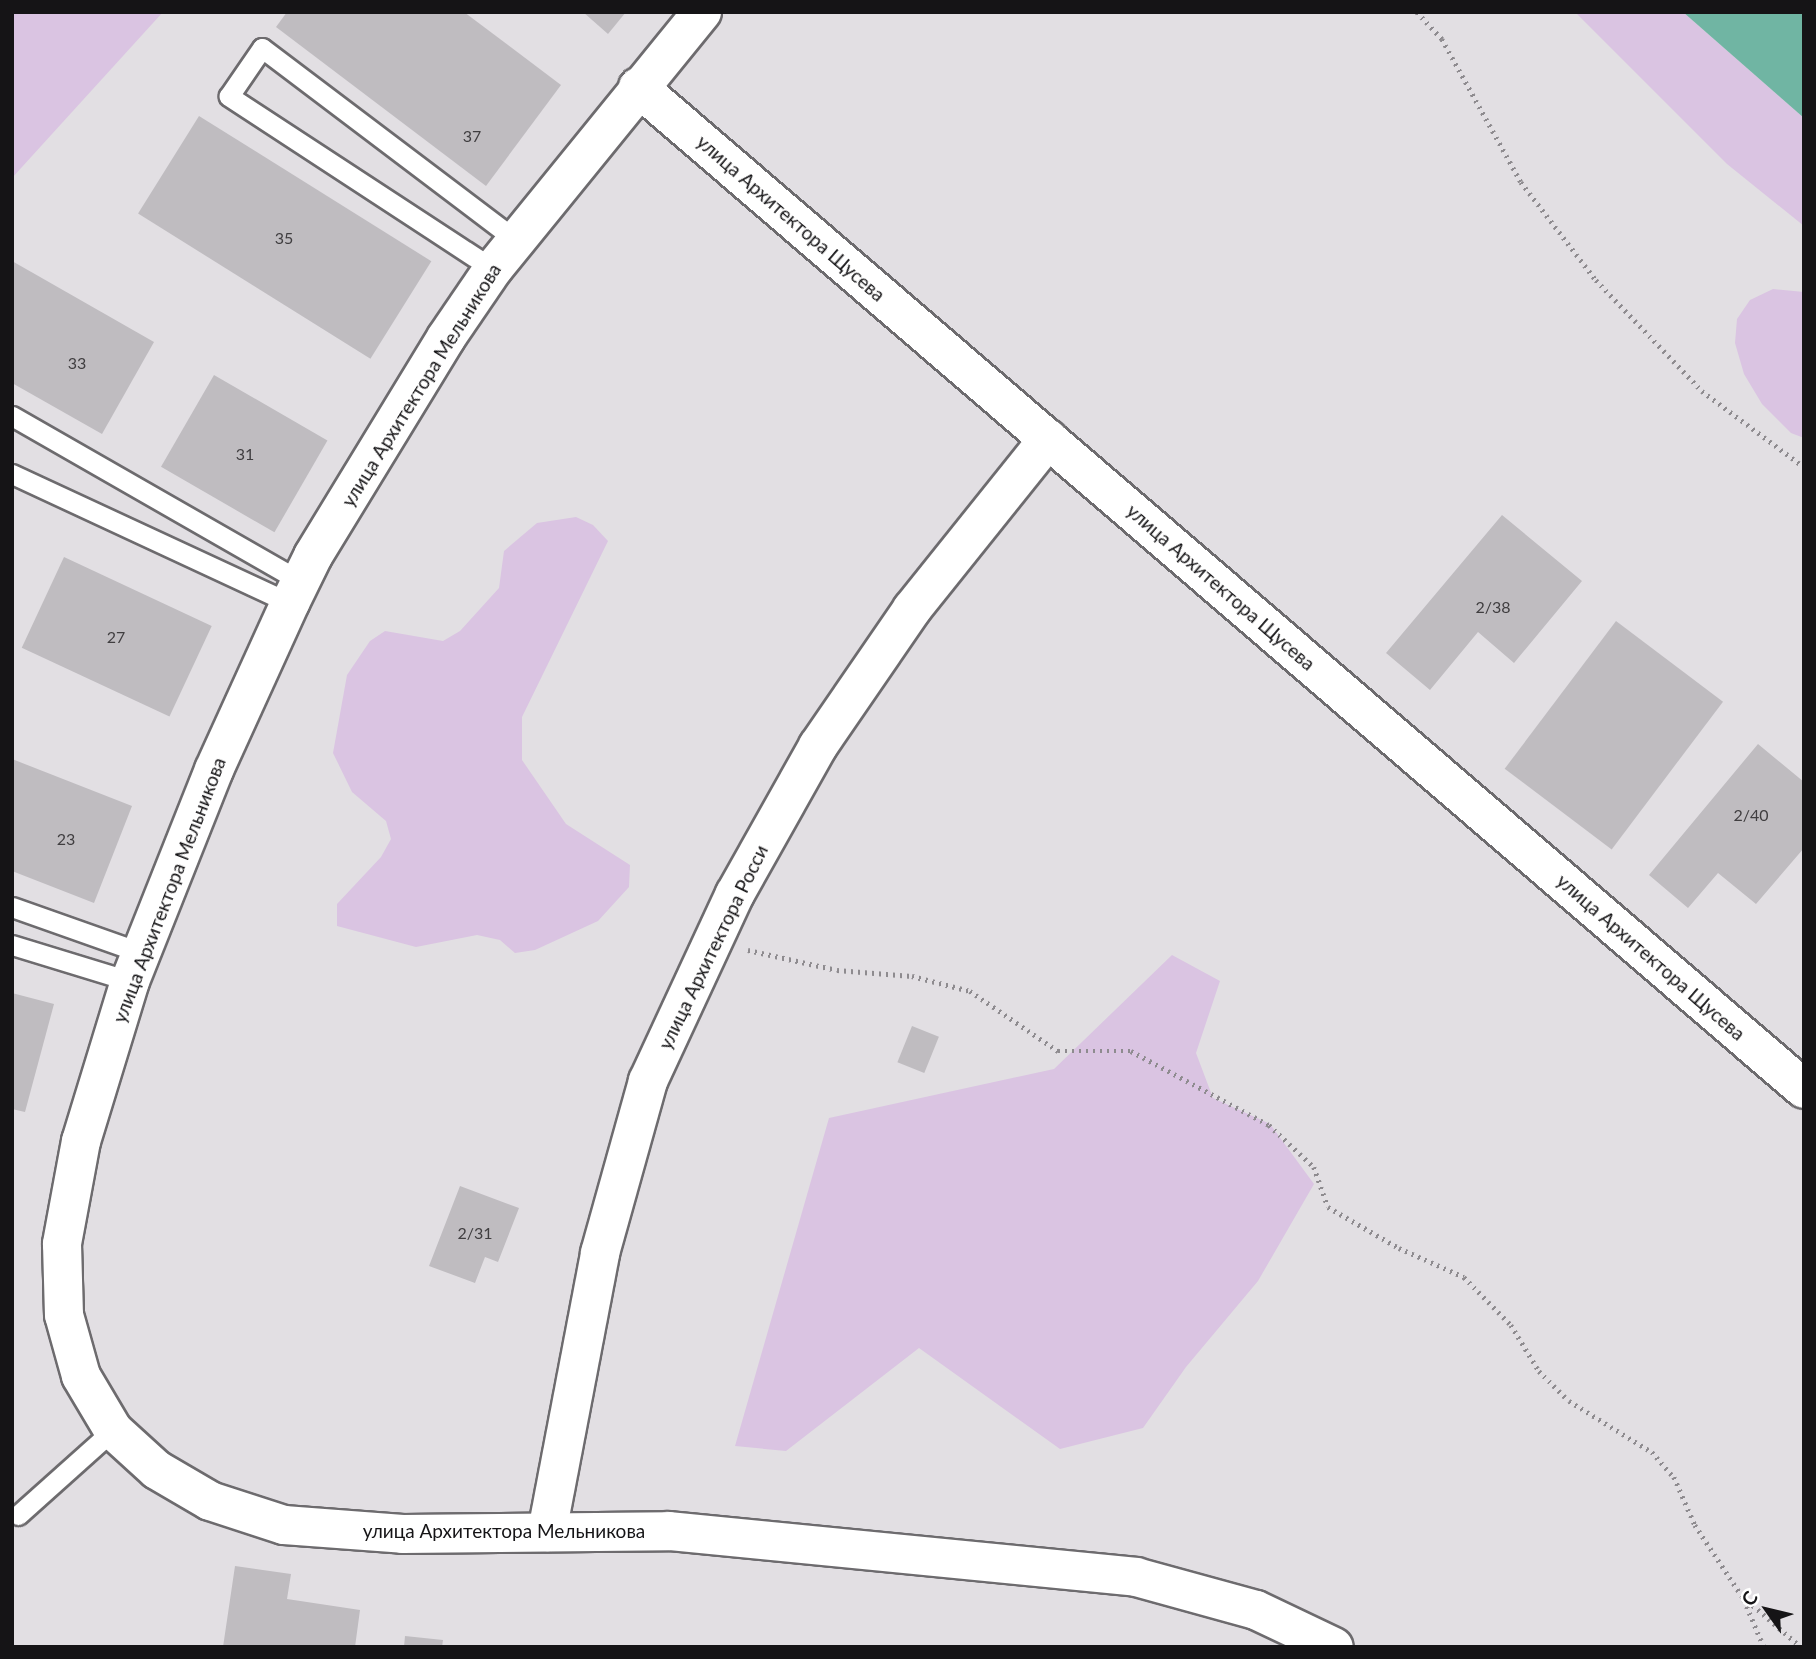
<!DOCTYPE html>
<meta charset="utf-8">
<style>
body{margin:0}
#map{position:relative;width:1816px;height:1659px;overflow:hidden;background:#e2dfe3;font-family:Lato,sans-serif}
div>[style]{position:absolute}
.green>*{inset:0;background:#dac4e2}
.water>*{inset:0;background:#70b5a3}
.building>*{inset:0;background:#bfbcc0;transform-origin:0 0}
.path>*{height:4.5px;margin-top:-2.25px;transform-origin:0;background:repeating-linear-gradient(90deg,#8e8b8f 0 2px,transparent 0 7px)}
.roads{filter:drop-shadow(2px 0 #6d6b6e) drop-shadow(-2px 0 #6d6b6e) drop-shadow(0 2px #6d6b6e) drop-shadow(0 -2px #6d6b6e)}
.lane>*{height:19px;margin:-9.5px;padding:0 9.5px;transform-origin:9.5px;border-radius:9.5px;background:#fff}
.street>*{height:38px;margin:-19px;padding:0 19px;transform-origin:19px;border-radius:19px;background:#fff}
span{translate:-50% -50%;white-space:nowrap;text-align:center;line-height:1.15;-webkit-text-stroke:6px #fff;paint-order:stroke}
.number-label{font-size:16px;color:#403e40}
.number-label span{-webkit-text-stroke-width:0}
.street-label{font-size:19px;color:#151416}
.frame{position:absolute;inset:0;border:14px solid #151416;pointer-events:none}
.north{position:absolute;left:1732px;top:1575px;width:70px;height:70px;-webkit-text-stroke:5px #fff;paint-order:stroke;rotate:304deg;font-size:19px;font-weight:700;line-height:28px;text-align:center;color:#151416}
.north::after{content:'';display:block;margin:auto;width:24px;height:32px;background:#151416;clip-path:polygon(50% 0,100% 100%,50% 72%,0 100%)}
</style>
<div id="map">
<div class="green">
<i style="clip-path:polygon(12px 12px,163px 12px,12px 178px)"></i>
<i style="clip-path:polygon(1575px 12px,1683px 12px,1804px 118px,1804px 226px,1727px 164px)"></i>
<i style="clip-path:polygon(1773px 289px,1804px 292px,1804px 438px,1791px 433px,1762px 404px,1744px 374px,1735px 343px,1737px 319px,1750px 300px)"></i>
<i style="clip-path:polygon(576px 517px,593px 525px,608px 541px,522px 717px,522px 760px,566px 824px,630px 865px,629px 887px,598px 921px,535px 950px,515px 953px,500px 940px,477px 935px,416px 947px,337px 926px,337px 904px,381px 857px,391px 839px,386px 821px,352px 792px,333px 753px,347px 675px,370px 641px,385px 631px,443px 641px,460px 631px,499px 588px,504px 551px,537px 523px)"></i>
<i style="clip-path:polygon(1172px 955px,1220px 981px,1196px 1053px,1213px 1098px,1270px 1124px,1314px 1184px,1258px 1281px,1186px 1367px,1143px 1428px,1060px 1449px,919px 1348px,786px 1451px,735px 1446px,829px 1118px,1054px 1069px)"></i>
</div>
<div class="water">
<i style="clip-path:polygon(1683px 12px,1804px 12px,1804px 118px)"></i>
</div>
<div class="building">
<i style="clip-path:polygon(287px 12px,464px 12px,561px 85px,486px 186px,276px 27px)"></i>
<i style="clip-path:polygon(583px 12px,626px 12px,608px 34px)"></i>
<i style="left:199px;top:116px;width:274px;height:115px;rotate:32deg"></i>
<i style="clip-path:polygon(12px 261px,154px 342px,102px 434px,12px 383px)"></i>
<i style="left:214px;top:375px;width:131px;height:106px;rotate:30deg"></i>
<i style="clip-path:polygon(1502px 515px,1582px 581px,1514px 663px,1478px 632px,1430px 690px,1386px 653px)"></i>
<i style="left:64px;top:557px;width:163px;height:100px;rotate:25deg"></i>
<i style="left:1616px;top:621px;width:134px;height:185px;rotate:37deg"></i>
<i style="clip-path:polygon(1758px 744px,1804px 782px,1804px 848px,1756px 904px,1718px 873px,1688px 908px,1649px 875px)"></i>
<i style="clip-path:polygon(12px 759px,132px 806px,94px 903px,12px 871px)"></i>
<i style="clip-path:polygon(12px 993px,54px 1004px,25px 1112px,12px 1109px)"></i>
<i style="left:912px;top:1026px;width:29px;height:39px;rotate:22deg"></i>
<i style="clip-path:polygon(460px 1186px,519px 1208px,498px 1262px,485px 1257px,475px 1283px,429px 1266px)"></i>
<i style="clip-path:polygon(235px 1566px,291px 1574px,287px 1599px,360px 1610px,355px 1647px,223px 1647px)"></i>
<i style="clip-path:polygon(405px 1636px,443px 1640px,442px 1647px,404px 1647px)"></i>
</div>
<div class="path">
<i style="left:1417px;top:12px;width:37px;rotate:47deg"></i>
<i style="left:1442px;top:39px;width:163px;rotate:61.1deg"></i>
<i style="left:1521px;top:182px;width:123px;rotate:52.6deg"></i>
<i style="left:1596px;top:280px;width:153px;rotate:46.3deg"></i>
<i style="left:1702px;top:391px;width:127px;rotate:36.7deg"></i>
<i style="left:748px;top:950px;width:91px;rotate:12.7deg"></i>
<i style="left:837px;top:970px;width:75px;rotate:4.6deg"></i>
<i style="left:912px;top:976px;width:60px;rotate:14.5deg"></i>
<i style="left:970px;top:991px;width:107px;rotate:34.3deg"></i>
<i style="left:1058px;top:1051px;width:73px"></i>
<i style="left:1131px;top:1051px;width:157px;rotate:28.2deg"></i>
<i style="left:1269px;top:1125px;width:62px;rotate:43deg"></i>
<i style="left:1314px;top:1167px;width:42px;rotate:70.7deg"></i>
<i style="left:1328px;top:1207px;width:82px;rotate:30deg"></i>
<i style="left:1399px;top:1248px;width:71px;rotate:24deg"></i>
<i style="left:1464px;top:1277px;width:67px;rotate:45.6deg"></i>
<i style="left:1511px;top:1325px;width:54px;rotate:58.7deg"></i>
<i style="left:1539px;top:1371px;width:42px;rotate:45deg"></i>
<i style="left:1569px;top:1401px;width:97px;rotate:31.6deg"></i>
<i style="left:1652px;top:1452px;width:33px;rotate:49deg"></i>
<i style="left:1674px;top:1477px;width:52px;rotate:66.4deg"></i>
<i style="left:1695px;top:1525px;width:85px;rotate:56.5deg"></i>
<i style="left:1742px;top:1596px;width:78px;rotate:40.8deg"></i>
<i style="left:1744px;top:1600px;width:51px;rotate:66.9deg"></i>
</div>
<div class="roads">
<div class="lane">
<i style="left:493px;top:269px;width:316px;rotate:-146.8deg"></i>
<i style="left:229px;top:96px;width:58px;rotate:-55.5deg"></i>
<i style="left:262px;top:48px;width:318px;rotate:37.1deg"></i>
<i style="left:12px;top:416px;width:332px;rotate:29.8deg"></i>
<i style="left:12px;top:474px;width:306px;rotate:24.9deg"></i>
<i style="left:12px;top:907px;width:138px;rotate:19.5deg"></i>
<i style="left:12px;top:945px;width:123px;rotate:17deg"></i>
<i style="left:18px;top:1515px;width:127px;rotate:-41.8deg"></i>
</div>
<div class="street">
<i style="left:702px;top:12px;width:331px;rotate:129.1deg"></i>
<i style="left:493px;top:269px;width:83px;rotate:124.3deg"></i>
<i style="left:446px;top:338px;width:255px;rotate:121.4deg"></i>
<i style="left:313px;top:556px;width:52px;rotate:116.1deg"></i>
<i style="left:290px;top:603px;width:183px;rotate:114.5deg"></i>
<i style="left:214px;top:770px;width:227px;rotate:111.7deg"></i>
<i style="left:130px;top:981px;width:167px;rotate:107deg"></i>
<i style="left:81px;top:1141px;width:105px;rotate:100.5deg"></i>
<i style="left:62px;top:1244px;width:71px;rotate:88.4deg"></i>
<i style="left:64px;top:1315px;width:63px;rotate:74.4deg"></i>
<i style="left:81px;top:1376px;width:63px;rotate:59.3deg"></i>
<i style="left:113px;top:1430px;width:59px;rotate:42.3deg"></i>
<i style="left:157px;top:1470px;width:61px;rotate:30.3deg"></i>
<i style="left:210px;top:1501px;width:78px;rotate:18deg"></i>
<i style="left:284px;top:1525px;width:119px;rotate:4.3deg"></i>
<i style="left:403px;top:1534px;width:266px;rotate:-0.6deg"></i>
<i style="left:669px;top:1531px;width:469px;rotate:5.6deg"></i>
<i style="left:1136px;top:1577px;width:124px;rotate:15.4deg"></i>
<i style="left:1256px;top:1610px;width:86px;rotate:25.4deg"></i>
<i style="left:638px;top:87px;width:1537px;rotate:40.67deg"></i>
<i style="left:547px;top:1532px;width:284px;rotate:-79.2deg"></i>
<i style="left:600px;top:1253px;width:179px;rotate:-74.4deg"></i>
<i style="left:648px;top:1081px;width:206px;rotate:-65.1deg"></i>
<i style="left:735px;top:894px;width:170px;rotate:-60.7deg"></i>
<i style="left:818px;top:746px;width:166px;rotate:-55.5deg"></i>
<i style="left:912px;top:609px;width:218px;rotate:-51.3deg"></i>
</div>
</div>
<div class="number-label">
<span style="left:472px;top:136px">37</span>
<span style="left:284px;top:238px">35</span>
<span style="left:77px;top:363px">33</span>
<span style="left:245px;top:454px">31</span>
<span style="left:1493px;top:607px">2/38</span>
<span style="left:116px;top:637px">27</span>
<span style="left:1751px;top:815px">2/40</span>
<span style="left:66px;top:839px">23</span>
<span style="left:475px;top:1233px">2/31</span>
</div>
<div class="street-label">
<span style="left:791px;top:218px;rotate:41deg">улица Архитектора Щусева</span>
<span style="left:421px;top:385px;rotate:-58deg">улица Архитектора Мельникова</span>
<span style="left:1221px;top:587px;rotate:41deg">улица Архитектора Щусева</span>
<span style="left:169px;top:890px;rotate:-69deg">улица Архитектора Мельникова</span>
<span style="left:713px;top:947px;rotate:-64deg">улица Архитектора Росси</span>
<span style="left:1651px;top:957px;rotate:41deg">улица Архитектора Щусева</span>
<span style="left:504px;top:1531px">улица Архитектора Мельникова</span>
</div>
<div class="frame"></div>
<div class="north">С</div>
</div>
